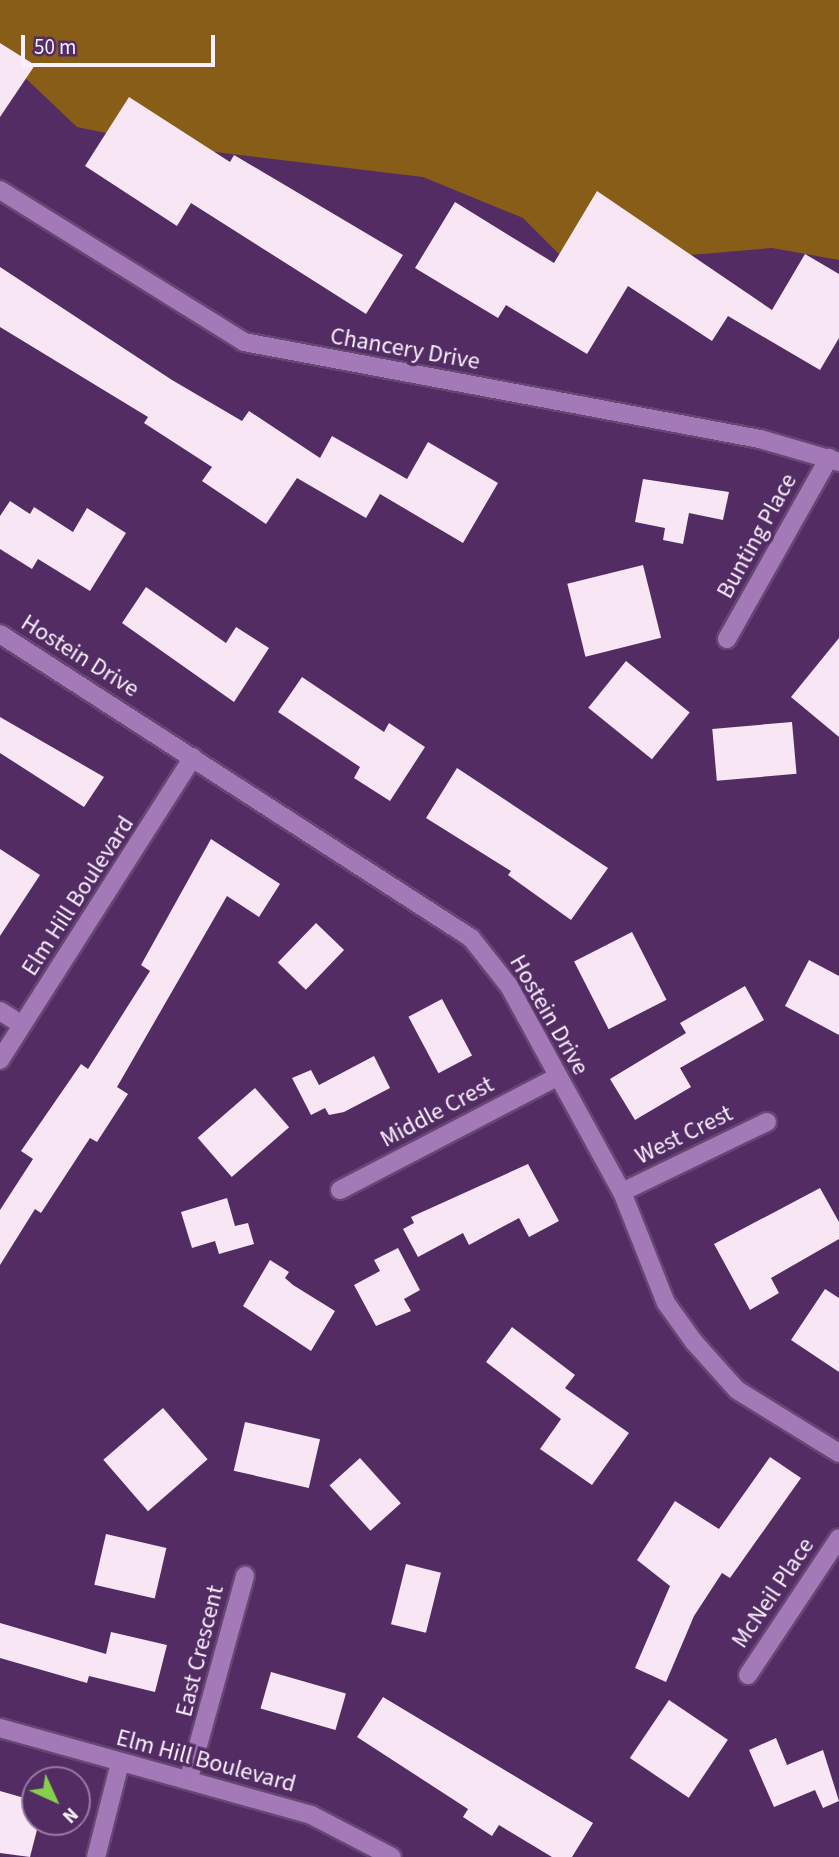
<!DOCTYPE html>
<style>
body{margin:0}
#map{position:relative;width:839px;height:1857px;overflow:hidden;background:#522c63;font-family:"Source Sans 3",sans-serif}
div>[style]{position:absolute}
.green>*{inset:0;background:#885d18}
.building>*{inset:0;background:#f8e6f4;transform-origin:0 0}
.roads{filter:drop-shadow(2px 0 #664773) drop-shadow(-2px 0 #664773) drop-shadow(0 2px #664773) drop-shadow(0 -2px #664773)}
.minor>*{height:18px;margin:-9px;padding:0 9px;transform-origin:9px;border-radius:9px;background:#a37ab7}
span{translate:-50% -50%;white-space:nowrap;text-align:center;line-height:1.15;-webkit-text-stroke:7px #522c63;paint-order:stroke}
.street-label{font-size:24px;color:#f9f0fd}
.north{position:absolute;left:21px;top:1766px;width:70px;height:70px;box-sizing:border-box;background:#522c63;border:2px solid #957aa1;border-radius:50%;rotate:135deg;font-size:19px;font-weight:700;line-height:28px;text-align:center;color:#f9f0fd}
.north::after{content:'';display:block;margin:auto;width:24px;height:32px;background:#85cf4d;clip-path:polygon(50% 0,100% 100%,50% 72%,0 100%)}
.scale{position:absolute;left:21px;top:35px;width:194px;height:32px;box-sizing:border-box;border:4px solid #f9f0fd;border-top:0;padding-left:9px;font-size:21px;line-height:24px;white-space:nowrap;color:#f9f0fd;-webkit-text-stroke:5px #522c63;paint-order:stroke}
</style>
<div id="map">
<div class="green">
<i style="clip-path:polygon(0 0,839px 0,839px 260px,772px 248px,620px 261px,559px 254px,523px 218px,423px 177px,174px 147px,77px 127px,0 54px)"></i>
</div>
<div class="building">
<i style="clip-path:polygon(0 43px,35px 65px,0 117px)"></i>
<i style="clip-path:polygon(129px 97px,230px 162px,234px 155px,403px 255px,366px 314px,191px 203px,177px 226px,85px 166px)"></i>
<i style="clip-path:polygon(597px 191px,772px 310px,805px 254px,839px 274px,839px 338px,820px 370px,728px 316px,712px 341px,628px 286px,587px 354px,506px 305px,498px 318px,415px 268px,455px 202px,554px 263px)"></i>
<i style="clip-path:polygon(0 267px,172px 380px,242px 421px,249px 411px,320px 458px,332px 436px,407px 479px,428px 442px,498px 483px,463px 543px,380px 494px,366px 518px,297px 478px,266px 524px,202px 481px,212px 467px,144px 423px,148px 417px,0 327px)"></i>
<i style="clip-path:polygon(643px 479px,729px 492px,723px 520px,689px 513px,683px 544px,663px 540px,665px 528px,635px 522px)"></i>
<i style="clip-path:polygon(10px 501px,30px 514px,34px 507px,73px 532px,87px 508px,126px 533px,90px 591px,38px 559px,32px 569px,0 549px,0 516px)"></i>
<i style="left:643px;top:565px;width:75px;height:78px;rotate:76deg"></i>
<i style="clip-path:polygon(146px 587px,226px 643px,236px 627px,269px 648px,234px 702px,122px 623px)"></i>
<i style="clip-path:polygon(839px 638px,839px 737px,791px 697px)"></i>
<i style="left:626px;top:661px;width:82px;height:60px;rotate:39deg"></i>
<i style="clip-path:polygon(302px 677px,384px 732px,389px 723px,425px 747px,390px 801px,354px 778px,360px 767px,278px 712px)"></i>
<i style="clip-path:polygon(0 717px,104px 777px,84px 807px,0 753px)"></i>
<i style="left:792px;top:722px;width:52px;height:80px;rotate:85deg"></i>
<i style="clip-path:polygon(457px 768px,608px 868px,571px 920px,508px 875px,511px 871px,426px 818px)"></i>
<i style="clip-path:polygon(211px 839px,280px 884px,259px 917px,227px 896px,117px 1087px,128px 1094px,97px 1142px,90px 1138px,41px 1213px,35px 1209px,0 1265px,0 1210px,33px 1159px,21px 1151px,81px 1064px,88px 1069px,150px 971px,141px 965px)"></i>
<i style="clip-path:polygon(0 849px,40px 875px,0 936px)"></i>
<i style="left:316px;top:923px;width:39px;height:55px;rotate:44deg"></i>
<i style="left:632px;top:932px;width:76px;height:65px;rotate:63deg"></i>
<i style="clip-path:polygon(809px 960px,839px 976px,839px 1035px,785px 1006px)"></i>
<i style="clip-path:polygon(745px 986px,764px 1020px,680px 1068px,691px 1087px,635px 1120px,610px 1079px,686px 1033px,680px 1023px)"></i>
<i style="left:442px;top:999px;width:64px;height:38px;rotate:62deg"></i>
<i style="clip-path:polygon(374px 1056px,390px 1088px,344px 1112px,329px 1115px,325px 1108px,311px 1115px,292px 1078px,311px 1070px,319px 1085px)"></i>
<i style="left:255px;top:1088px;width:52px;height:76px;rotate:49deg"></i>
<i style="clip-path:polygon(528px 1164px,559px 1221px,529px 1237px,519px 1218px,469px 1245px,463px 1233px,418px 1257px,403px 1229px,414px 1223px,411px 1217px)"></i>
<i style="clip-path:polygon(820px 1188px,839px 1222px,839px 1239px,771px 1278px,779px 1293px,750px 1310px,714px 1244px)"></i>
<i style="clip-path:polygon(227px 1198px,235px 1226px,248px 1223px,254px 1244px,219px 1254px,215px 1241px,192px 1248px,181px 1212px)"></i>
<i style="clip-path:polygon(398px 1248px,420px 1290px,404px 1299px,411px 1311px,376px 1326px,354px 1285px,380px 1271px,374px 1260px)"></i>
<i style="clip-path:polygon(270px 1260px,289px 1272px,285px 1278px,293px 1285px,335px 1311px,311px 1351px,243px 1306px)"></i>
<i style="clip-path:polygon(825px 1289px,839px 1298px,839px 1372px,791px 1340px)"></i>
<i style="clip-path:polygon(512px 1327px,575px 1375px,565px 1388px,629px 1433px,592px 1485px,540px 1449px,561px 1419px,486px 1362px)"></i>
<i style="left:163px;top:1408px;width:68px;height:79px;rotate:49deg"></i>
<i style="left:245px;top:1422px;width:77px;height:50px;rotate:13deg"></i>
<i style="clip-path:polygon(770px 1457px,801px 1478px,730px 1578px,722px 1573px,694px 1616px,666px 1682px,635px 1668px,670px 1586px,637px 1560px,646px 1546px,675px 1501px,719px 1529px)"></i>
<i style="left:360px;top:1458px;width:61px;height:41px;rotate:48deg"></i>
<i style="left:106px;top:1534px;width:62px;height:52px;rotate:13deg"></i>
<i style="left:406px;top:1564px;width:36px;height:62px;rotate:14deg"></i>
<i style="clip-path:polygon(0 1623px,106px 1654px,111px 1632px,167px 1645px,155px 1692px,89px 1676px,87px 1683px,0 1658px)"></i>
<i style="left:271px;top:1672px;width:78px;height:38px;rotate:16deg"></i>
<i style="clip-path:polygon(383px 1697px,593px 1823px,572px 1857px,552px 1857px,499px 1825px,492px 1836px,463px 1817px,468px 1809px,357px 1737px)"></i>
<i style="left:669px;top:1700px;width:71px;height:70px;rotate:34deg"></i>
<i style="clip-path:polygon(776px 1738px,787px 1765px,823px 1750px,839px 1801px,823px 1808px,815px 1790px,774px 1807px,749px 1750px)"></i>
<i style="clip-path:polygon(0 1791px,35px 1801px,39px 1822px,30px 1857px,0 1853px)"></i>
</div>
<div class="roads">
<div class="minor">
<i style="left:0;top:190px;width:287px;rotate:31.9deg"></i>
<i style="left:244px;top:342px;width:525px;rotate:10.65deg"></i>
<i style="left:760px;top:439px;width:82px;rotate:16.2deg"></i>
<i style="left:0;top:634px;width:561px;rotate:32.84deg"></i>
<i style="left:471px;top:938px;width:61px;rotate:51.6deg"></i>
<i style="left:509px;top:986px;width:235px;rotate:61.3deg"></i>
<i style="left:622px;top:1192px;width:119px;rotate:68.4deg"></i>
<i style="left:666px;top:1303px;width:48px;rotate:54.3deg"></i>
<i style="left:694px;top:1342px;width:64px;rotate:48.1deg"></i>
<i style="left:737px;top:1390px;width:120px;rotate:31.7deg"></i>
<i style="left:727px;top:639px;width:208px;rotate:-60.6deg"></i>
<i style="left:0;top:1011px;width:26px;rotate:32deg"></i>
<i style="left:0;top:1060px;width:359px;rotate:-57.5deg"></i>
<i style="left:340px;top:1190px;width:245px;rotate:-27.5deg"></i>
<i style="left:622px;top:1192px;width:161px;rotate:-25.8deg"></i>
<i style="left:748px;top:1675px;width:164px;rotate:-56.4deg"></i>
<i style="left:0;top:1728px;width:323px;rotate:15.6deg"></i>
<i style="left:311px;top:1815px;width:91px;rotate:27.4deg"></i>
<i style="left:189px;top:1778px;width:210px;rotate:-74.5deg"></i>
<i style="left:96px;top:1857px;width:97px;rotate:-75.7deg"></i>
</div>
</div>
<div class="street-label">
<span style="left:405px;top:349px;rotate:10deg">Chancery Drive</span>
<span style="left:757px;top:536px;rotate:-61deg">Bunting Place</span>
<span style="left:80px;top:656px;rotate:32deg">Hostein Drive</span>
<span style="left:78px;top:896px;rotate:-57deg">Elm Hill Boulevard</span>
<span style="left:549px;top:1015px;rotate:60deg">Hostein Drive</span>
<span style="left:437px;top:1112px;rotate:-28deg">Middle Crest</span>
<span style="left:684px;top:1135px;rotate:-26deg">West Crest</span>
<span style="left:773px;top:1593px;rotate:-56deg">McNeil Place</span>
<span style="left:200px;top:1651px;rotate:-76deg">East Crescent</span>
<span style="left:206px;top:1761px;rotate:15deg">Elm Hill Boulevard</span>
</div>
<div class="north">N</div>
<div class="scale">50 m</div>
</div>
